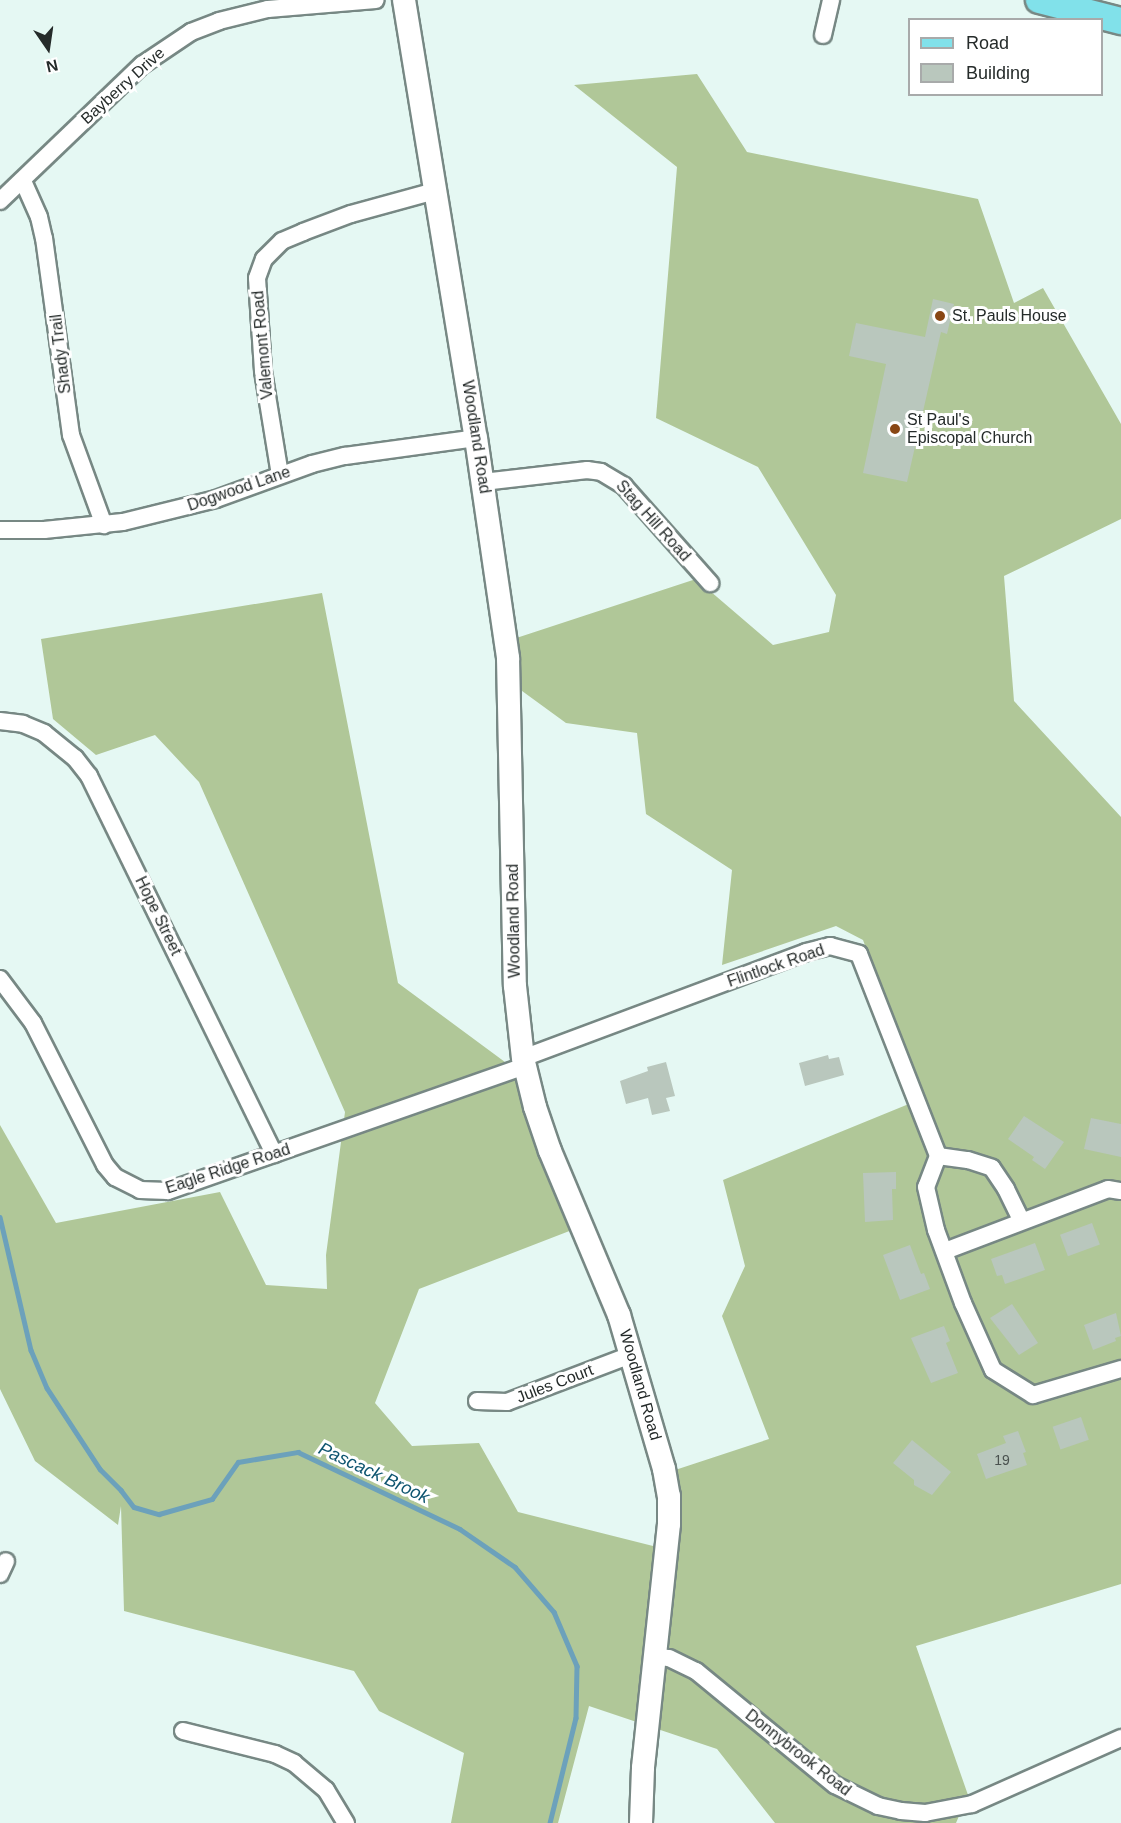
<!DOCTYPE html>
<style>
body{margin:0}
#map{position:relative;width:1121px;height:1823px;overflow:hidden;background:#e5f8f3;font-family:Arial,sans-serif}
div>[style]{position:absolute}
.forest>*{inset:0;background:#b0c798}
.stream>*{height:4.5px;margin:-2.25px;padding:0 2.25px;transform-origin:2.25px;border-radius:2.25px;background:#6ca1bb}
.building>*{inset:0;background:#b9c7bd;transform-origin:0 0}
.roads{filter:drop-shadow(2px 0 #778884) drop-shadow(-2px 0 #778884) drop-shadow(0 2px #778884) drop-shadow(0 -2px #778884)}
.street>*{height:16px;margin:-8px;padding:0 8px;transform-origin:8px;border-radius:8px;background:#fff}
.secondary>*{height:22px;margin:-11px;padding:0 11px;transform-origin:11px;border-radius:11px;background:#fff}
.primary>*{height:26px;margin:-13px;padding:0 13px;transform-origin:13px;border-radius:13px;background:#81e1ea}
.dots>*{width:16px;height:16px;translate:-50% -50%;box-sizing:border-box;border:3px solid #fff;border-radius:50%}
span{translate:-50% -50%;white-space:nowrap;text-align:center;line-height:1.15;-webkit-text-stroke:6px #fff;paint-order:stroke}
.number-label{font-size:14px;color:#4a524f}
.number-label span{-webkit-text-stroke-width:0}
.street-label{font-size:16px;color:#252b2a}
.poi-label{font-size:16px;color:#252b2a}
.left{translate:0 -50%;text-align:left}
.water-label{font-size:18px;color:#0e5570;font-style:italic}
.legend{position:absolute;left:908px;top:18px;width:195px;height:78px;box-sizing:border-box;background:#fff;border:2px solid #a8aaaa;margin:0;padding:8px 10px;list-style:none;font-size:18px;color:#252b2a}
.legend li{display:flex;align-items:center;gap:12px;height:30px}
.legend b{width:30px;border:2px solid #a8aaaa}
.north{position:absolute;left:18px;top:18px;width:60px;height:60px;-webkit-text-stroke:4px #fff;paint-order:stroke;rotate:167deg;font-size:16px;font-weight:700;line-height:24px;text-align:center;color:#252b2a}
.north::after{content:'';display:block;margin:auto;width:21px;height:27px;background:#252b2a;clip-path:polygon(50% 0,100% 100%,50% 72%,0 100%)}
</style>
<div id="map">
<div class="forest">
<i style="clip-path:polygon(697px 74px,747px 152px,978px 199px,1014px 303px,1043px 288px,1121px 424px,1121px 519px,1004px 576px,1014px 701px,1121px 817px,1121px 1584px,916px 1646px,968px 1795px,956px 1823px,775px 1823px,717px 1749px,589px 1706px,558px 1823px,451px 1823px,464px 1753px,379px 1711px,354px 1671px,124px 1611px,121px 1506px,118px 1525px,35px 1461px,0 1389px,0 1125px,56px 1223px,220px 1192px,266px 1285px,327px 1289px,326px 1255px,345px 1112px,199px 782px,155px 735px,96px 755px,53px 719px,41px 639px,322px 593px,398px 983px,509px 1065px,572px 1230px,419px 1289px,375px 1403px,412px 1446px,479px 1443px,518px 1512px,657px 1547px,666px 1473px,769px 1439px,722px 1316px,745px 1266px,723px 1180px,921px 1099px,863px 940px,836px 926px,722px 965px,732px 870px,646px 814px,637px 733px,566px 723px,507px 680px,504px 642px,696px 579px,773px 645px,829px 632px,836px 595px,758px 467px,656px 418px,677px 167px,574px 85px)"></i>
</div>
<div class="stream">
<i style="left:0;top:1217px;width:137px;rotate:76.9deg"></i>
<i style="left:31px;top:1350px;width:41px;rotate:67.2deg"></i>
<i style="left:47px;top:1388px;width:97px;rotate:56.8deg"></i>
<i style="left:100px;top:1469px;width:30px;rotate:45deg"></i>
<i style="left:121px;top:1490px;width:21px;rotate:53deg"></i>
<i style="left:134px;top:1507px;width:26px;rotate:16deg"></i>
<i style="left:159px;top:1514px;width:55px;rotate:-15.8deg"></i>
<i style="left:212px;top:1499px;width:45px;rotate:-54.9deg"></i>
<i style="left:238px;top:1462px;width:61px;rotate:-9.5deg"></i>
<i style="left:298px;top:1452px;width:179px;rotate:25.4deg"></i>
<i style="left:460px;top:1529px;width:67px;rotate:34.6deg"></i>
<i style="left:515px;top:1567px;width:60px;rotate:49.1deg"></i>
<i style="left:554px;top:1612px;width:59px;rotate:66.9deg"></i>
<i style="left:577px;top:1666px;width:52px;rotate:91.1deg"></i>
<i style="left:576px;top:1718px;width:108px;rotate:103.9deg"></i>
</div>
<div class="building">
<i style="clip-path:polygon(933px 299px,954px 304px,947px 334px,941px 332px,907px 482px,863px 473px,886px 364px,849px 356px,856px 323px,925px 337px)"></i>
<i style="clip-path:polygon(828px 1055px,829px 1059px,839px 1057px,844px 1075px,805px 1086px,799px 1063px)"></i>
<i style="clip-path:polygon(666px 1062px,675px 1096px,666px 1098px,670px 1111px,652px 1115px,648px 1098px,626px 1104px,620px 1081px,648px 1071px,647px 1067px)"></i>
<i style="clip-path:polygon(1024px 1116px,1064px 1142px,1045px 1169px,1032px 1160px,1034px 1157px,1008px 1139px)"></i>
<i style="clip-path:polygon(1091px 1118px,1121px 1124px,1121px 1157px,1084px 1149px)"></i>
<i style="clip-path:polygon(896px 1172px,896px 1189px,892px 1189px,893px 1220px,865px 1222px,863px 1173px)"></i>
<i style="left:1092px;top:1223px;width:23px;height:34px;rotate:70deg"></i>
<i style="clip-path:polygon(1035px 1243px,1045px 1270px,1005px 1284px,1002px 1275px,997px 1276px,991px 1259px)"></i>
<i style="clip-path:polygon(910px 1245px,921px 1274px,924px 1273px,930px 1289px,900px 1300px,883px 1255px)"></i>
<i style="clip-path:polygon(1012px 1304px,1038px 1343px,1019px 1355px,990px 1318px)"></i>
<i style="clip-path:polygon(1116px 1313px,1121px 1336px,1115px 1338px,1116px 1341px,1093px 1350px,1084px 1325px)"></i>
<i style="clip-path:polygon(944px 1326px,950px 1341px,946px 1343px,958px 1373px,931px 1383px,911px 1338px)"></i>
<i style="left:1081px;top:1417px;width:24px;height:30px;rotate:71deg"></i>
<i style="clip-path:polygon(1018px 1431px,1026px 1452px,1023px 1453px,1027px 1465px,986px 1479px,977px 1454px,1006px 1443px,1003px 1436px)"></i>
<i style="clip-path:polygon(912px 1440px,951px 1472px,932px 1495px,914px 1485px,914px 1480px,893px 1463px)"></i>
</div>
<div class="roads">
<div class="street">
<i style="left:823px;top:35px;width:36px;rotate:-77deg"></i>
<i style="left:23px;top:181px;width:39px;rotate:66deg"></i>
<i style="left:39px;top:217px;width:22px;rotate:77deg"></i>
<i style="left:44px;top:238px;width:199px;rotate:82.2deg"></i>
<i style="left:71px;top:435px;width:96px;rotate:69.9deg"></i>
<i style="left:0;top:201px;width:197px;rotate:-43.8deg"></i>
<i style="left:142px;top:65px;width:59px;rotate:-34deg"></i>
<i style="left:191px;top:32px;width:30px;rotate:-21deg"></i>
<i style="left:219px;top:21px;width:50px;rotate:-13.8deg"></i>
<i style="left:268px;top:9px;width:108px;rotate:-4.8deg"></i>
<i style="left:280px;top:475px;width:105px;rotate:-99.3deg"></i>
<i style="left:263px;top:371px;width:93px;rotate:-93.7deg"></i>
<i style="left:257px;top:278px;width:20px;rotate:-70deg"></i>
<i style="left:264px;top:259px;width:25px;rotate:-45deg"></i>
<i style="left:282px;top:241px;width:23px;rotate:-23deg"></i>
<i style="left:303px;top:232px;width:51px;rotate:-20.6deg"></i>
<i style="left:351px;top:214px;width:87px;rotate:-15.3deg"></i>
<i style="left:483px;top:482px;width:105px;rotate:-6.6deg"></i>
<i style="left:587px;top:470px;width:14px;rotate:8deg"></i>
<i style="left:601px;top:472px;width:27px;rotate:31deg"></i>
<i style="left:624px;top:486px;width:130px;rotate:48.4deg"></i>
<i style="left:0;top:530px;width:44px"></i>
<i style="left:44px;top:530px;width:79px;rotate:-5.8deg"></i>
<i style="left:123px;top:522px;width:96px;rotate:-13.9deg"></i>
<i style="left:216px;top:499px;width:102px;rotate:-20deg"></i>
<i style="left:312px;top:464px;width:34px;rotate:-14deg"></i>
<i style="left:345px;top:456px;width:132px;rotate:-7.8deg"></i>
<i style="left:0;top:721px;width:23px;rotate:7deg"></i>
<i style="left:23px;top:724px;width:23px;rotate:23deg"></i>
<i style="left:44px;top:733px;width:40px;rotate:39deg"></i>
<i style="left:75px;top:758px;width:23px;rotate:52deg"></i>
<i style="left:89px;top:776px;width:421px;rotate:63.9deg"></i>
<i style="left:0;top:979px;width:55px;rotate:53.1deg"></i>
<i style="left:33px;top:1023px;width:159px;rotate:63.1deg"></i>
<i style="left:105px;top:1165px;width:16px;rotate:50deg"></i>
<i style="left:115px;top:1177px;width:28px;rotate:27deg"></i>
<i style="left:140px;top:1190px;width:28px;rotate:2deg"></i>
<i style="left:168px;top:1191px;width:378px;rotate:-19.3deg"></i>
<i style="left:523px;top:1058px;width:302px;rotate:-20.5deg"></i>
<i style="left:806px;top:952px;width:25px;rotate:-14deg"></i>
<i style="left:830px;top:946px;width:30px;rotate:15deg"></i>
<i style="left:859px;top:954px;width:217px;rotate:68.6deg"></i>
<i style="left:938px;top:1156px;width:33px;rotate:111deg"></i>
<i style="left:926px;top:1187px;width:44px;rotate:76.9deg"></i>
<i style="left:936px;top:1230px;width:78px;rotate:69.7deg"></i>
<i style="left:963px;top:1303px;width:73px;rotate:65.9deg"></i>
<i style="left:993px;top:1370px;width:47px;rotate:32deg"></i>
<i style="left:1033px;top:1395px;width:92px;rotate:-16.5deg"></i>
<i style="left:938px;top:1156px;width:30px;rotate:8deg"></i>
<i style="left:968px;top:1160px;width:25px;rotate:18deg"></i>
<i style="left:992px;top:1168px;width:25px;rotate:56deg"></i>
<i style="left:1006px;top:1189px;width:34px;rotate:64deg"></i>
<i style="left:945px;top:1251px;width:174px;rotate:-20.8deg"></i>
<i style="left:1108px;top:1189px;width:13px;rotate:9deg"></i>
<i style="left:477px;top:1401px;width:30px;rotate:2deg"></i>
<i style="left:507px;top:1402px;width:133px;rotate:-20.8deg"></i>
<i style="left:0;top:1574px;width:14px;rotate:-65deg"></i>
<i style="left:654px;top:1656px;width:15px;rotate:8deg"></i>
<i style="left:669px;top:1658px;width:30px;rotate:26deg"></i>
<i style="left:696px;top:1671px;width:180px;rotate:39.4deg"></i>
<i style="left:835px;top:1785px;width:48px;rotate:26deg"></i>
<i style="left:878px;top:1806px;width:24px;rotate:12deg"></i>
<i style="left:901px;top:1811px;width:24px;rotate:5deg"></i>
<i style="left:925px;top:1813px;width:48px;rotate:-10.8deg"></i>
<i style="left:972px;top:1804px;width:163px;rotate:-23.9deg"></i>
<i style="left:183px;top:1731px;width:95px;rotate:14deg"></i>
<i style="left:275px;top:1754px;width:21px;rotate:25deg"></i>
<i style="left:294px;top:1763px;width:42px;rotate:40.2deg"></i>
<i style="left:326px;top:1790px;width:39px;rotate:59deg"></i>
</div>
<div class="secondary">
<i style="left:404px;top:0;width:444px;rotate:80.7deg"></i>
<i style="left:476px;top:438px;width:222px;rotate:81.7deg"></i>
<i style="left:508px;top:658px;width:328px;rotate:88.8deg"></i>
<i style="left:515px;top:986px;width:72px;rotate:83.7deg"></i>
<i style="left:523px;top:1058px;width:50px;rotate:76.2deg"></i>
<i style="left:535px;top:1107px;width:46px;rotate:71.2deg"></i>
<i style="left:550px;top:1151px;width:178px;rotate:67.2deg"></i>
<i style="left:619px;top:1315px;width:160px;rotate:73.7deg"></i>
<i style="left:664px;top:1469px;width:27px;rotate:80deg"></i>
<i style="left:669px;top:1496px;width:28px;rotate:90deg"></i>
<i style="left:669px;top:1524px;width:245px;rotate:96.1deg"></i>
<i style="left:643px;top:1768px;width:55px;rotate:92.1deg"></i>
</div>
<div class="primary">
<i style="left:1039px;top:0;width:85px;rotate:14.4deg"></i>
</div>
</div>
<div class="dots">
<i style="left:940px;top:316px;background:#894714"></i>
<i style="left:895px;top:429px;background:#894714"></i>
</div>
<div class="number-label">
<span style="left:1002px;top:1460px">19</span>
</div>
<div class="street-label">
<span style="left:123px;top:86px;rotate:-42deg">Bayberry Drive</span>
<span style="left:263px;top:345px;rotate:-95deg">Valemont Road</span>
<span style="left:61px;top:354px;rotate:-97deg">Shady Trail</span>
<span style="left:476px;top:437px;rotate:81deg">Woodland Road</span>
<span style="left:239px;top:489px;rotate:-19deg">Dogwood Lane</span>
<span style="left:653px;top:521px;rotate:48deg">Stag Hill Road</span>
<span style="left:158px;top:916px;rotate:64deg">Hope Street</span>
<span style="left:514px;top:921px;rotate:-91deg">Woodland Road</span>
<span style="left:776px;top:966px;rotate:-19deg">Flintlock Road</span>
<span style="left:228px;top:1169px;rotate:-18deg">Eagle Ridge Road</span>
<span style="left:555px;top:1384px;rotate:-21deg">Jules Court</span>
<span style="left:640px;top:1385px;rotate:74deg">Woodland Road</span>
<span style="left:798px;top:1753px;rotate:38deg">Donnybrook Road</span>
</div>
<div class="poi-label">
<span class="left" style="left:952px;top:316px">St. Pauls House</span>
<span class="left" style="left:907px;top:429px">St Paul's<br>Episcopal Church</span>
</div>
<div class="water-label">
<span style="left:374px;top:1473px;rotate:25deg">Pascack Brook</span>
</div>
<ul class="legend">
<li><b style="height:8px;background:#81e1ea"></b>Road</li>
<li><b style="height:16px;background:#b9c7bd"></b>Building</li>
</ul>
<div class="north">N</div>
</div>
